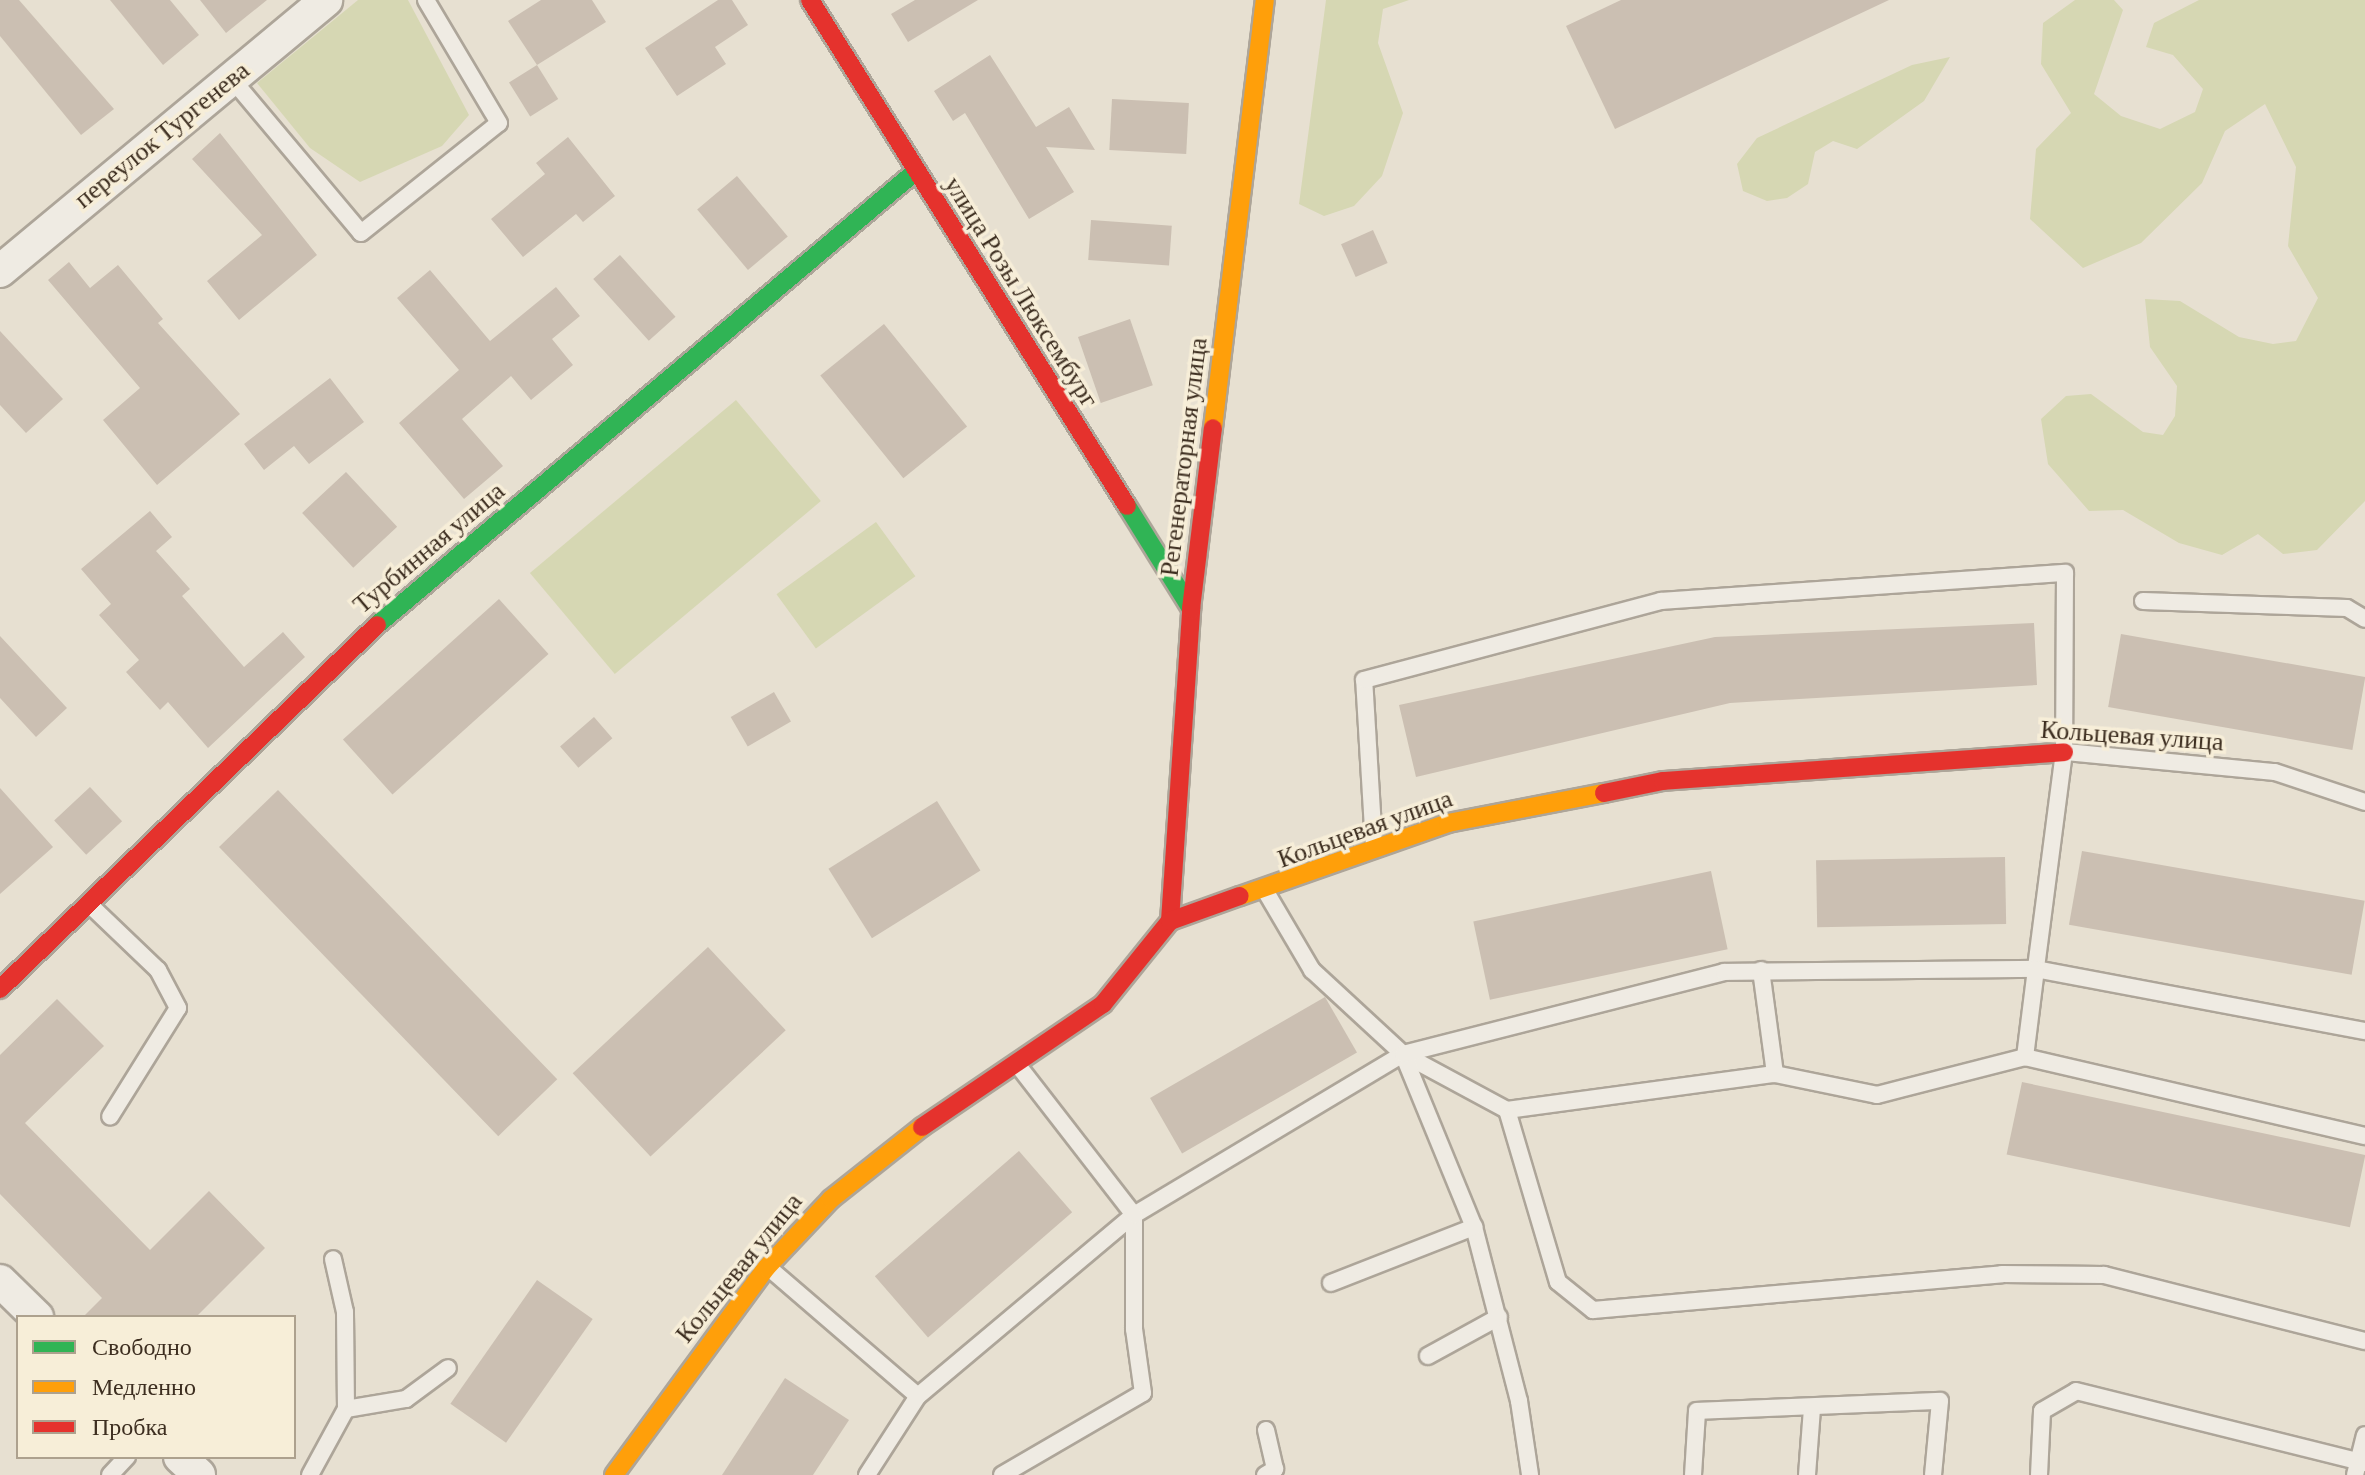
<!DOCTYPE html>
<meta charset="utf-8">
<style>
body{margin:0}
#map{position:relative;width:2365px;height:1475px;overflow:hidden;background:#e7e0d1;font-family:"Crimson Pro",serif}
div>[style]{position:absolute}
.green>*{inset:0;background:#d6d7b3;transform-origin:0 0}
.building>*{inset:0;background:#cbbfb2;transform-origin:0 0}
.roads{filter:drop-shadow(2px 0 #ada599) drop-shadow(-2px 0 #ada599) drop-shadow(0 2px #ada599) drop-shadow(0 -2px #ada599)}
.lane>*{height:16px;margin:-8px;padding:0 8px;transform-origin:8px;border-radius:8px;background:#efebe3}
.street>*{height:32px;margin:-16px;padding:0 16px;transform-origin:16px;border-radius:16px;background:#efebe3}
.fast>*{height:18px;margin:-9px;padding:0 9px;transform-origin:9px;border-radius:9px;background:#30b455}
.slow>*{height:18px;margin:-9px;padding:0 9px;transform-origin:9px;border-radius:9px;background:#ff9f0a}
.jam>*{height:18px;margin:-9px;padding:0 9px;transform-origin:9px;border-radius:9px;background:#e5322d}
span{translate:-50% -50%;white-space:nowrap;text-align:center;line-height:1.15;-webkit-text-stroke:7px #f7eed8;paint-order:stroke}
.street-label{font-size:26px;color:#3d2e20}
.legend{position:absolute;left:16px;top:1315px;width:280px;height:144px;box-sizing:border-box;background:#f7eed8;border:2px solid #ada18e;margin:0;padding:10px 14px;list-style:none;font-size:24px;color:#3d2e20}
.legend li{display:flex;align-items:center;gap:16px;height:40px}
.legend b{width:40px;border:2px solid #ada18e}
</style>
<div id="map">
<div class="green">
<i style="clip-path:polygon(358px 0,408px 0,469px 115px,442px 146px,360px 182px,310px 148px,257px 83px)"></i>
<i style="clip-path:polygon(1326px 0,1409px 0,1383px 9px,1378px 43px,1403px 113px,1382px 176px,1354px 206px,1324px 216px,1299px 204px)"></i>
<i style="clip-path:polygon(2075px 0,2114px 0,2123px 10px,2094px 94px,2121px 116px,2160px 129px,2195px 112px,2203px 89px,2173px 55px,2146px 47px,2154px 23px,2199px 0,2365px 0,2365px 501px,2317px 550px,2283px 554px,2258px 534px,2222px 555px,2179px 543px,2123px 510px,2089px 511px,2048px 464px,2041px 419px,2066px 396px,2091px 394px,2143px 432px,2163px 435px,2175px 416px,2177px 386px,2150px 347px,2145px 299px,2180px 301px,2239px 337px,2273px 344px,2296px 341px,2318px 298px,2288px 246px,2296px 167px,2265px 104px,2225px 131px,2202px 183px,2141px 243px,2083px 268px,2030px 219px,2036px 149px,2071px 113px,2041px 64px,2043px 23px)"></i>
<i style="clip-path:polygon(1950px 57px,1924px 101px,1857px 149px,1833px 141px,1815px 152px,1808px 184px,1787px 198px,1767px 201px,1743px 191px,1737px 164px,1757px 138px,1912px 65px)"></i>
<i style="left:736px;top:400px;width:132px;height:269px;rotate:50deg"></i>
<i style="left:876px;top:522px;width:67px;height:123px;rotate:54deg"></i>
</div>
<div class="building">
<i style="clip-path:polygon(0 0,19px 0,114px 109px,81px 135px,0 36px)"></i>
<i style="clip-path:polygon(110px 0,170px 0,199px 35px,163px 65px)"></i>
<i style="clip-path:polygon(200px 0,267px 0,226px 33px)"></i>
<i style="clip-path:polygon(541px 0,592px 0,606px 22px,537px 65px,508px 21px)"></i>
<i style="clip-path:polygon(718px 0,732px 0,748px 25px,715px 47px,726px 64px,677px 96px,645px 48px)"></i>
<i style="clip-path:polygon(915px 0,978px 0,908px 42px,891px 14px)"></i>
<i style="clip-path:polygon(1621px 0,1889px 0,1615px 129px,1566px 26px)"></i>
<i style="clip-path:polygon(990px 55px,1036px 127px,1069px 107px,1095px 150px,1046px 147px,1074px 192px,1029px 219px,965px 113px,953px 121px,934px 91px)"></i>
<i style="left:537px;top:65px;width:40px;height:33px;rotate:58deg"></i>
<i style="left:1112px;top:99px;width:77px;height:51px;rotate:3deg"></i>
<i style="clip-path:polygon(220px 133px,317px 255px,239px 320px,207px 281px,262px 235px,192px 159px)"></i>
<i style="clip-path:polygon(568px 137px,615px 196px,583px 222px,576px 214px,523px 257px,491px 219px,545px 174px,536px 163px)"></i>
<i style="left:737px;top:176px;width:79px;height:52px;rotate:50deg"></i>
<i style="left:1091px;top:220px;width:81px;height:40px;rotate:4deg"></i>
<i style="left:1373px;top:230px;width:36px;height:35px;rotate:66deg"></i>
<i style="left:620px;top:255px;width:83px;height:36px;rotate:48deg"></i>
<i style="clip-path:polygon(69px 262px,90px 288px,118px 265px,163px 319px,158px 323px,240px 414px,157px 485px,103px 420px,140px 388px,48px 280px)"></i>
<i style="clip-path:polygon(430px 270px,490px 341px,556px 287px,580px 316px,552px 339px,573px 365px,531px 400px,511px 376px,462px 419px,503px 466px,464px 499px,399px 423px,459px 370px,397px 298px)"></i>
<i style="left:1130px;top:319px;width:70px;height:55px;rotate:71deg"></i>
<i style="left:884px;top:324px;width:132px;height:82px;rotate:51deg"></i>
<i style="clip-path:polygon(0 331px,63px 399px,26px 433px,0 405px)"></i>
<i style="clip-path:polygon(330px 378px,364px 422px,309px 464px,294px 446px,264px 470px,244px 444px)"></i>
<i style="left:346px;top:472px;width:75px;height:60px;rotate:47deg"></i>
<i style="clip-path:polygon(150px 511px,172px 537px,156px 551px,190px 589px,182px 596px,244px 667px,283px 632px,305px 657px,208px 748px,168px 702px,160px 710px,126px 672px,139px 660px,99px 615px,111px 604px,81px 569px)"></i>
<i style="left:499px;top:599px;width:74px;height:210px;rotate:48deg"></i>
<i style="clip-path:polygon(2034px 623px,2037px 685px,1730px 703px,1416px 777px,1399px 705px,1715px 637px)"></i>
<i style="left:2121px;top:634px;width:248px;height:74px;rotate:10deg"></i>
<i style="clip-path:polygon(0 636px,67px 708px,36px 737px,0 698px)"></i>
<i style="left:774px;top:692px;width:34px;height:50px;rotate:60deg"></i>
<i style="left:594px;top:717px;width:28px;height:45px;rotate:49deg"></i>
<i style="left:90px;top:787px;width:47px;height:49px;rotate:47deg"></i>
<i style="clip-path:polygon(0 788px,53px 847px,0 894px)"></i>
<i style="left:278px;top:790px;width:402px;height:82px;rotate:46deg"></i>
<i style="left:937px;top:801px;width:82px;height:128px;rotate:58deg"></i>
<i style="left:2082px;top:851px;width:287px;height:75px;rotate:10deg"></i>
<i style="left:2005px;top:857px;width:67px;height:189px;rotate:89deg"></i>
<i style="left:1711px;top:871px;width:80px;height:243px;rotate:78deg"></i>
<i style="left:708px;top:947px;width:114px;height:185px;rotate:47deg"></i>
<i style="left:1325px;top:997px;width:64px;height:202px;rotate:60deg"></i>
<i style="clip-path:polygon(57px 999px,104px 1046px,25px 1123px,150px 1250px,209px 1191px,265px 1248px,196px 1317px,83px 1317px,102px 1298px,0 1194px,0 1055px)"></i>
<i style="left:2022px;top:1082px;width:351px;height:74px;rotate:12deg"></i>
<i style="left:1019px;top:1151px;width:81px;height:191px;rotate:49deg"></i>
<i style="left:537px;top:1280px;width:68px;height:151px;rotate:35deg"></i>
<i style="clip-path:polygon(785px 1378px,849px 1420px,813px 1475px,722px 1475px)"></i>
</div>
<div class="roads">
<div class="lane">
<i style="left:231px;top:78px;width:202px;rotate:50deg"></i>
<i style="left:361px;top:233px;width:176px;rotate:-38.6deg"></i>
<i style="left:499px;top:123px;width:143px;rotate:-120.7deg"></i>
<i style="left:2143px;top:601px;width:204px;rotate:2deg"></i>
<i style="left:2347px;top:608px;width:21px;rotate:31deg"></i>
<i style="left:2066px;top:752px;width:210px;rotate:5.5deg"></i>
<i style="left:2275px;top:772px;width:95px;rotate:18.4deg"></i>
<i style="left:1374px;top:846px;width:166px;rotate:-93.4deg"></i>
<i style="left:1364px;top:680px;width:307px;rotate:-14.9deg"></i>
<i style="left:1661px;top:601px;width:405px;rotate:-4deg"></i>
<i style="left:2065px;top:573px;width:179px;rotate:90.3deg"></i>
<i style="left:2064px;top:752px;width:219px;rotate:97.4deg"></i>
<i style="left:2036px;top:969px;width:335px;rotate:10.7deg"></i>
<i style="left:1266px;top:892px;width:91px;rotate:59.5deg"></i>
<i style="left:1312px;top:970px;width:124px;rotate:42.7deg"></i>
<i style="left:1403px;top:1054px;width:118px;rotate:28.3deg"></i>
<i style="left:1507px;top:1110px;width:270px;rotate:-7.7deg"></i>
<i style="left:1775px;top:1074px;width:104px;rotate:11.6deg"></i>
<i style="left:1877px;top:1095px;width:153px;rotate:-14.4deg"></i>
<i style="left:2025px;top:1057px;width:349px;rotate:13.1deg"></i>
<i style="left:90px;top:905px;width:94px;rotate:43.7deg"></i>
<i style="left:158px;top:970px;width:43px;rotate:62.2deg"></i>
<i style="left:178px;top:1008px;width:128px;rotate:122deg"></i>
<i style="left:1761px;top:970px;width:105px;rotate:82.3deg"></i>
<i style="left:1403px;top:1054px;width:187px;rotate:67.7deg"></i>
<i style="left:1474px;top:1227px;width:180px;rotate:75.5deg"></i>
<i style="left:1519px;top:1401px;width:75px;rotate:81.5deg"></i>
<i style="left:1507px;top:1110px;width:179px;rotate:73.5deg"></i>
<i style="left:1558px;top:1282px;width:45px;rotate:38.7deg"></i>
<i style="left:1593px;top:1310px;width:411px;rotate:-5deg"></i>
<i style="left:2002px;top:1274px;width:102px;rotate:0.6deg"></i>
<i style="left:2104px;top:1275px;width:269px;rotate:14.2deg"></i>
<i style="left:769px;top:1268px;width:196px;rotate:40.7deg"></i>
<i style="left:1331px;top:1283px;width:154px;rotate:-21.4deg"></i>
<i style="left:1428px;top:1356px;width:81px;rotate:-28.8deg"></i>
<i style="left:346px;top:1409px;width:61px;rotate:-9.5deg"></i>
<i style="left:406px;top:1399px;width:52px;rotate:-36.4deg"></i>
<i style="left:110px;top:1475px;width:25px;rotate:-47deg"></i>
<i style="left:310px;top:1475px;width:75px;rotate:-61.4deg"></i>
<i style="left:346px;top:1409px;width:97px;rotate:-90.6deg"></i>
<i style="left:345px;top:1312px;width:54px;rotate:-102.8deg"></i>
<i style="left:867px;top:1475px;width:94px;rotate:-57.2deg"></i>
<i style="left:918px;top:1396px;width:282px;rotate:-40deg"></i>
<i style="left:1134px;top:1215px;width:313px;rotate:-30.9deg"></i>
<i style="left:1403px;top:1054px;width:331px;rotate:-14.3deg"></i>
<i style="left:1724px;top:972px;width:312px;rotate:-0.6deg"></i>
<i style="left:2036px;top:969px;width:89px;rotate:97.1deg"></i>
<i style="left:1002px;top:1475px;width:163px;rotate:-30.2deg"></i>
<i style="left:1143px;top:1393px;width:65px;rotate:-98deg"></i>
<i style="left:1134px;top:1329px;width:114px;rotate:-90deg"></i>
<i style="left:1134px;top:1215px;width:187px;rotate:-127.8deg"></i>
<i style="left:1265px;top:1475px;width:12px;rotate:-31deg"></i>
<i style="left:1275px;top:1469px;width:40px;rotate:-103deg"></i>
<i style="left:1693px;top:1475px;width:64px;rotate:-86.4deg"></i>
<i style="left:1697px;top:1411px;width:243px;rotate:-2.4deg"></i>
<i style="left:1940px;top:1401px;width:74px;rotate:95.4deg"></i>
<i style="left:1807px;top:1475px;width:67px;rotate:-85.7deg"></i>
<i style="left:2039px;top:1475px;width:64px;rotate:-87.3deg"></i>
<i style="left:2042px;top:1411px;width:39px;rotate:-30deg"></i>
<i style="left:2076px;top:1391px;width:298px;rotate:14deg"></i>
<i style="left:2355px;top:1475px;width:41px;rotate:-76deg"></i>
</div>
<div class="street">
<i style="left:0;top:271px;width:424px;rotate:-39.7deg"></i>
<i style="left:0;top:1281px;width:52px;rotate:44.2deg"></i>
<i style="left:180px;top:1457px;width:26px;rotate:43deg"></i>
</div>
<div class="fast">
<i style="left:1127px;top:506px;width:121px;rotate:58.1deg"></i>
<i style="left:377px;top:625px;width:703px;rotate:-40.1deg"></i>
</div>
<div class="slow">
<i style="left:1213px;top:428px;width:431px;rotate:-83.1deg"></i>
<i style="left:1240px;top:896px;width:220px;rotate:-19.3deg"></i>
<i style="left:1448px;top:823px;width:159px;rotate:-10.9deg"></i>
<i style="left:614px;top:1475px;width:258px;rotate:-53.7deg"></i>
<i style="left:767px;top:1267px;width:93px;rotate:-46.7deg"></i>
<i style="left:831px;top:1199px;width:116px;rotate:-38.4deg"></i>
</div>
<div class="jam">
<i style="left:810px;top:0;width:597px;rotate:57.93deg"></i>
<i style="left:1604px;top:793px;width:60px;rotate:-11.5deg"></i>
<i style="left:1663px;top:781px;width:402px;rotate:-4.1deg"></i>
<i style="left:1170px;top:921px;width:313px;rotate:-86.1deg"></i>
<i style="left:1191px;top:609px;width:182px;rotate:-83.1deg"></i>
<i style="left:0;top:989px;width:524px;rotate:-43.99deg"></i>
<i style="left:922px;top:1127px;width:219px;rotate:-34.2deg"></i>
<i style="left:1103px;top:1004px;width:107px;rotate:-51.1deg"></i>
<i style="left:1170px;top:921px;width:74px;rotate:-19.7deg"></i>
</div>
</div>
<div class="street-label">
<span style="left:162px;top:135px;rotate:-39deg">переулок Тургенева</span>
<span style="left:1021px;top:292px;rotate:58deg">улица Розы Люксембург</span>
<span style="left:1184px;top:457px;rotate:-83deg">Регенераторная улица</span>
<span style="left:429px;top:548px;rotate:-40deg">Турбинная улица</span>
<span style="left:2132px;top:736px;rotate:4deg">Кольцевая улица</span>
<span style="left:1365px;top:829px;rotate:-20deg">Кольцевая улица</span>
<span style="left:739px;top:1268px;rotate:-51deg">Кольцевая улица</span>
</div>
<ul class="legend">
<li><b style="height:10px;background:#30b455"></b>Свободно</li>
<li><b style="height:10px;background:#ff9f0a"></b>Медленно</li>
<li><b style="height:10px;background:#e5322d"></b>Пробка</li>
</ul>
</div>
